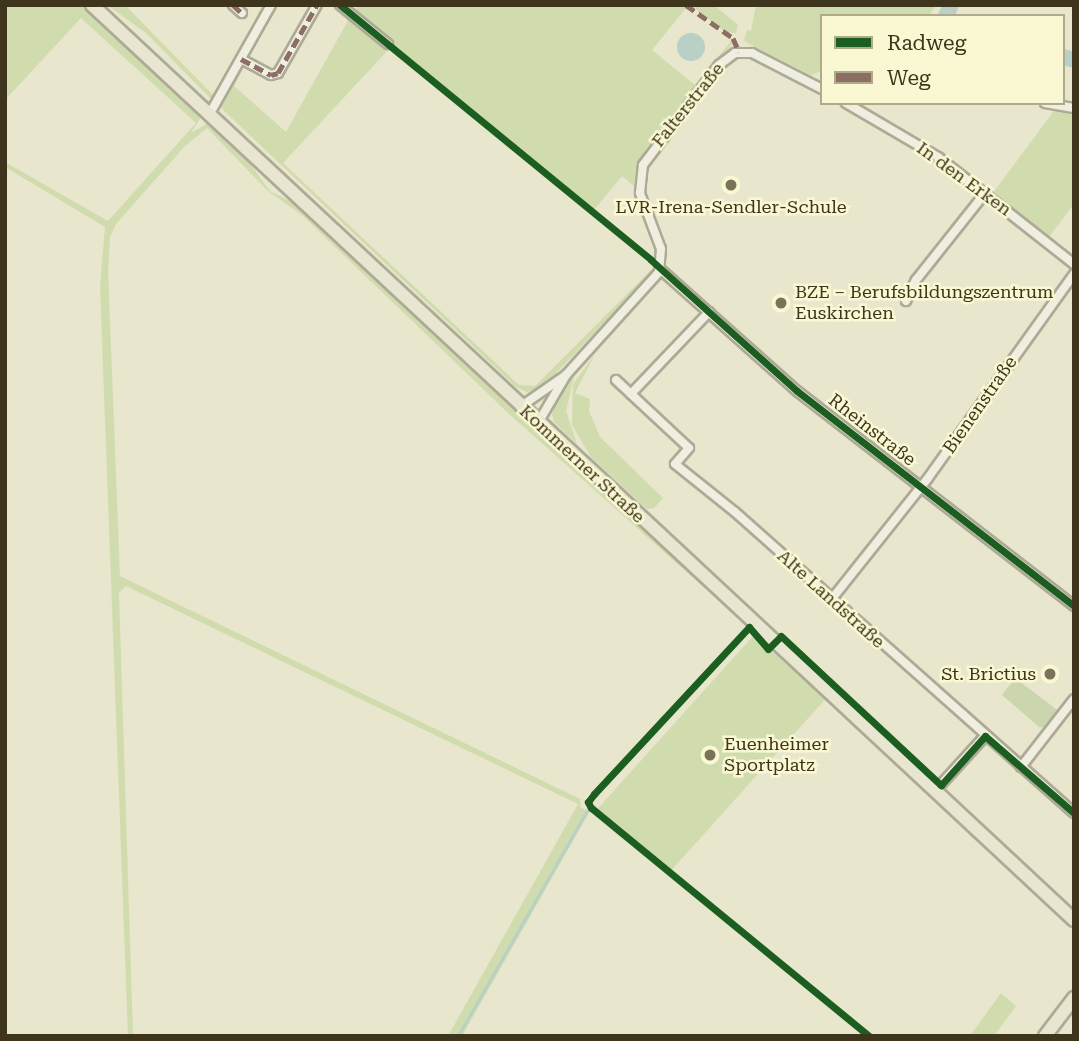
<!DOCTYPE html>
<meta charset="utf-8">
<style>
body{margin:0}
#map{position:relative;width:1079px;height:1041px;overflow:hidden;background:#e8e6cd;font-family:"Roboto Serif",serif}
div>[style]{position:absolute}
.green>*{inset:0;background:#d0dcae;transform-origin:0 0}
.cemetery>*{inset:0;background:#cbd5ae}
.water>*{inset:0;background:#b9d0c7}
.round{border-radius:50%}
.stream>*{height:2.5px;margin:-1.25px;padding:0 1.25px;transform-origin:1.25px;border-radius:1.25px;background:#b9d0c7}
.river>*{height:16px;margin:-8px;padding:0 8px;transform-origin:8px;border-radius:8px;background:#b9d0c7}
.roads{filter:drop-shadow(2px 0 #adaa96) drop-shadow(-2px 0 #adaa96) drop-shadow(0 2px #adaa96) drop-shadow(0 -2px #adaa96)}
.street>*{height:8px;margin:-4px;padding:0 4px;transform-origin:4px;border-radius:4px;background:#f0eee0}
.primary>*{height:12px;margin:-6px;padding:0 6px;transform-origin:6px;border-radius:6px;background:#e8e6d0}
.quiet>*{height:5px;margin-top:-2.5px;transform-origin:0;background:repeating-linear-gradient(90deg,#8d6e63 0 10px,transparent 0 15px)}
.cycleway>*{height:7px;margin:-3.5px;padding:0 3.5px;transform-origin:3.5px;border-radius:3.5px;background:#1b5e20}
.dots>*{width:19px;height:19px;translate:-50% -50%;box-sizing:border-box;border:4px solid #faf8d3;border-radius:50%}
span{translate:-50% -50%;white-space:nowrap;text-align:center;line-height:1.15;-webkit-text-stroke:5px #faf8d3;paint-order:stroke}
.street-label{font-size:18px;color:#3e351c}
.poi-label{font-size:18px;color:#3e351c}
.left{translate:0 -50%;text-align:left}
.right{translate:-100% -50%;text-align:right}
.frame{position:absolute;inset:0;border:7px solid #3e351c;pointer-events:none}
.legend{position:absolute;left:820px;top:14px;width:245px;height:91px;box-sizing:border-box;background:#faf8d3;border:2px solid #afaa8a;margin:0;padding:9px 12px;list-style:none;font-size:21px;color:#3e351c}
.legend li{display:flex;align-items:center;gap:14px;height:35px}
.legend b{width:35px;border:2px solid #afaa8a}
</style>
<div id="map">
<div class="green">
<i style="clip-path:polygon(5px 5px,83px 5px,90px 11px,201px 117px,191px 133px,208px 123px,245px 157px,270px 191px,298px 205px,746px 625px,508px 413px,303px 216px,267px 190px,207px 128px,184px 147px,116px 224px,110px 237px,108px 271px,120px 576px,580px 799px,581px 808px,590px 811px,462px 1036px,448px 1036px,578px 804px,126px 586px,119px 593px,133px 1036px,128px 1036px,100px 286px,105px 227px,5px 167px,5px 162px,108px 221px,196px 123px,81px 18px,5px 100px)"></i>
<i style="clip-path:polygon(107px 5px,125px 5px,213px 95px,211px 99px,146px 33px)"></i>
<i style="clip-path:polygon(359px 5px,683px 5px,686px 8px,652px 50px,695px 85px,732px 40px,733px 43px,646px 149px,635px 187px,622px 176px,594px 210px,353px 13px)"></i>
<i style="clip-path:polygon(691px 5px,714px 5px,738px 25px,736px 33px,725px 32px)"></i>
<i style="clip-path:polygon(756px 5px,936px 5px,929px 16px,822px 16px,822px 71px,811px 75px,744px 41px,747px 30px,751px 31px)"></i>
<i style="clip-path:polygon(350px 17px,389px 49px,283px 163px,519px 385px,535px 386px,652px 269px,654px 270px,542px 388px,527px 392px,516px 387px,220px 107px,245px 66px,234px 86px,286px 132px)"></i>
<i style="clip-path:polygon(1056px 108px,1074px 111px,1074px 204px,1049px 237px,993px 193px)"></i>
<i style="clip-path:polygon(595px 354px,575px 393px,590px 399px,589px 411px,600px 437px,663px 498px,654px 508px,647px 509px,591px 457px,572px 425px,573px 384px)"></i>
<i style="clip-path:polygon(575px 372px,566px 411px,577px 444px,554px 422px,552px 415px,556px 400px)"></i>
<i style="left:754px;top:635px;width:96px;height:235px;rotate:42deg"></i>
<i style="clip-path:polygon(1001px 993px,1016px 1006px,994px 1036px,970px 1036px)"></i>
</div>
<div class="cemetery">
<i style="clip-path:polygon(1015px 678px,1060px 712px,1047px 728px,1039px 727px,1002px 695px)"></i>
</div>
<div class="water">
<i class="round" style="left:677px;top:33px;width:28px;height:28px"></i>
</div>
<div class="stream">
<i style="left:458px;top:1036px;width:259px;rotate:-60.2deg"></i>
</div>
<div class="river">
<i style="left:946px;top:16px;width:12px;rotate:-66deg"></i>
<i style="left:1063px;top:57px;width:11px;rotate:15deg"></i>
</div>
<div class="roads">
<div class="street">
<i style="left:233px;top:5px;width:12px;rotate:42deg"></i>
<i style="left:340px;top:5px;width:62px;rotate:39.1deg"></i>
<i style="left:241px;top:59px;width:34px;rotate:28deg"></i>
<i style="left:271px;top:75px;width:7px;rotate:-16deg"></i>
<i style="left:278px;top:73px;width:78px;rotate:-60.2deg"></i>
<i style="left:846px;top:103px;width:107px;rotate:30.4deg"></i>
<i style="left:938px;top:157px;width:173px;rotate:38.2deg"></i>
<i style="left:1045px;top:103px;width:29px;rotate:10deg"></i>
<i style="left:209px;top:115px;width:126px;rotate:-60.6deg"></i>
<i style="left:660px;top:269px;width:183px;rotate:41.7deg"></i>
<i style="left:797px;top:391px;width:351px;rotate:37.8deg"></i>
<i style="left:906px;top:301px;width:23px;rotate:-65deg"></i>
<i style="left:916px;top:280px;width:112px;rotate:-51.5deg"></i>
<i style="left:709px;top:312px;width:113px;rotate:133.6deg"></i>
<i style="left:631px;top:394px;width:79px;rotate:43deg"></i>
<i style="left:689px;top:448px;width:21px;rotate:131deg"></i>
<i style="left:675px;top:464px;width:77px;rotate:38.7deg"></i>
<i style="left:735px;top:512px;width:453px;rotate:41.6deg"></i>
<i style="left:616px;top:380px;width:21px;rotate:43deg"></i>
<i style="left:520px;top:407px;width:56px;rotate:-34.8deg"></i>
<i style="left:538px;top:423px;width:56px;rotate:-59.7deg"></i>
<i style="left:566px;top:375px;width:139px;rotate:-47.9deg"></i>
<i style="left:659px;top:272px;width:23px;rotate:-85deg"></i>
<i style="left:661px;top:249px;width:60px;rotate:-110.6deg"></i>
<i style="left:640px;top:193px;width:28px;rotate:-84deg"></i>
<i style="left:643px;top:165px;width:126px;rotate:-52.8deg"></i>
<i style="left:719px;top:65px;width:20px;rotate:-37deg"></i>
<i style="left:735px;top:53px;width:17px"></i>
<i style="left:752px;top:53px;width:79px;rotate:27.2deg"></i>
<i style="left:831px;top:600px;width:156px;rotate:-51.5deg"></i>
<i style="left:928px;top:478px;width:251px;rotate:-54.4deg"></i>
<i style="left:1021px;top:767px;width:86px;rotate:-52.1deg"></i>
<i style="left:935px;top:791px;width:74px;rotate:-47.7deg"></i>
</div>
<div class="primary">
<i style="left:92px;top:5px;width:1342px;rotate:42.98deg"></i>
<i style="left:1045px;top:1036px;width:48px;rotate:-52.7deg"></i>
</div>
</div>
<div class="quiet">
<i style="left:233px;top:5px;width:12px;rotate:42deg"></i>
<i style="left:686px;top:5px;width:57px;rotate:35.1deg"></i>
<i style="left:733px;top:38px;width:15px;rotate:67deg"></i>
<i style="left:241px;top:59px;width:34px;rotate:28deg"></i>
<i style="left:271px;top:75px;width:7px;rotate:-16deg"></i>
<i style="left:278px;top:73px;width:78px;rotate:-60.2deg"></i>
</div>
<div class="cycleway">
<i style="left:340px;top:5px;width:402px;rotate:39.3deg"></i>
<i style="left:651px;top:260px;width:196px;rotate:41.9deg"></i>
<i style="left:797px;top:391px;width:351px;rotate:37.8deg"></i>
<i style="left:869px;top:1036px;width:360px;rotate:-140.6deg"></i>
<i style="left:591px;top:808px;width:7px;rotate:-117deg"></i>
<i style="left:588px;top:802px;width:10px;rotate:-53deg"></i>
<i style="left:594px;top:794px;width:228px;rotate:-47.1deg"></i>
<i style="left:749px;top:627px;width:29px;rotate:49deg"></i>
<i style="left:768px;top:649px;width:18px;rotate:-45deg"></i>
<i style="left:781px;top:636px;width:219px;rotate:43deg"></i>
<i style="left:941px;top:785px;width:66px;rotate:-48.1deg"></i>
<i style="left:985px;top:736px;width:118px;rotate:40.9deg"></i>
</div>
<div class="dots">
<i style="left:731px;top:185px;background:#7a735a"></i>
<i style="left:781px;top:303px;background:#7a735a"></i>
<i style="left:1050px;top:674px;background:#7a735a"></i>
<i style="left:710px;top:755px;background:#7a735a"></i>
</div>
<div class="street-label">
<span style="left:688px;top:105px;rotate:-51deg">Falterstraße</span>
<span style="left:964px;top:179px;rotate:36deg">In den Erken</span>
<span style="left:980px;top:405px;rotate:-55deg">Bienenstraße</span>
<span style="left:872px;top:430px;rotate:38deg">Rheinstraße</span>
<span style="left:582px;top:464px;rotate:43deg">Kommerner Straße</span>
<span style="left:831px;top:599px;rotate:42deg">Alte Landstraße</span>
</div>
<div class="poi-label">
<span style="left:731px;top:207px">LVR-Irena-Sendler-Schule</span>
<span class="left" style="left:795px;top:303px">BZE – Berufsbildungszentrum<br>Euskirchen</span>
<span class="right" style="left:1036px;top:674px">St. Brictius</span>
<span class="left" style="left:724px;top:755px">Euenheimer<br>Sportplatz</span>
</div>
<div class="frame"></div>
<ul class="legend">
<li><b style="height:9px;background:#1b5e20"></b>Radweg</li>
<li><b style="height:9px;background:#8d6e63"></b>Weg</li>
</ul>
</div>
